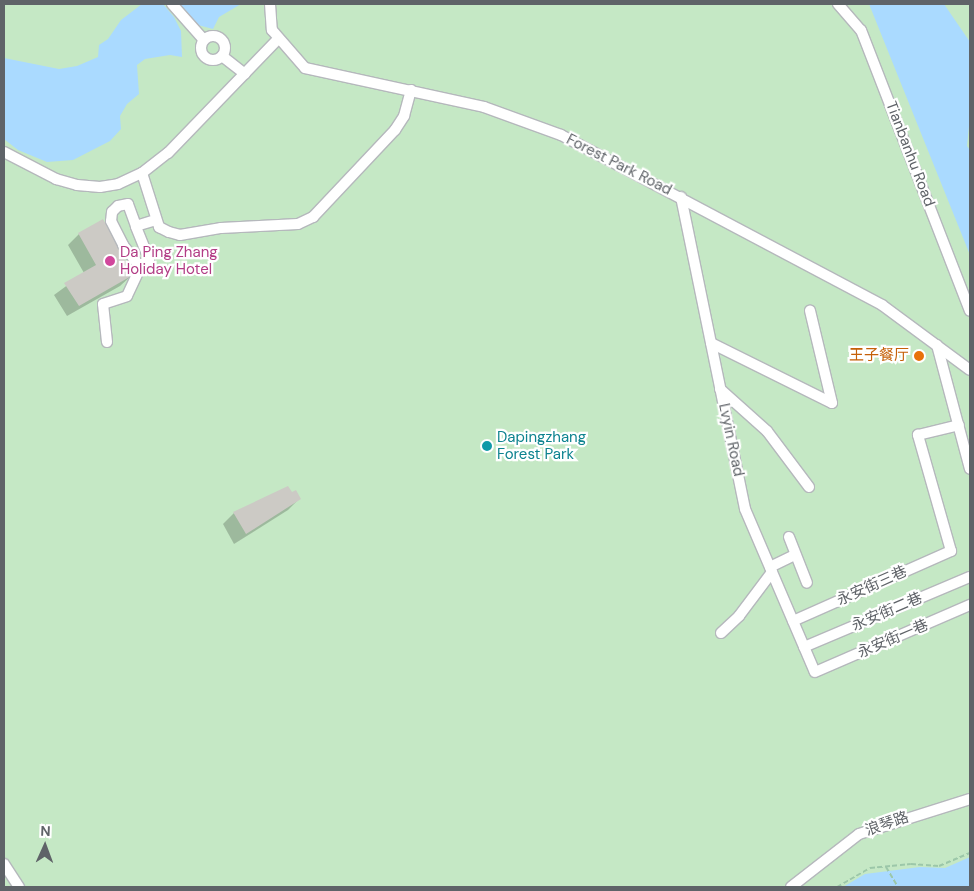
<!DOCTYPE html>
<meta charset="utf-8">
<style>
body{margin:0}
#map{position:relative;width:974px;height:891px;overflow:hidden;background:#f1efe8;font-family:"DM Sans","Noto Sans SC",sans-serif}
div>[style]{position:absolute}
.green>*{inset:0;background:#c5e8c5;transform-origin:0 0}
.water>*{inset:0;background:#aadaff}
.shadow>*{inset:0;background:#0003}
.building>*{inset:0;background:#cccac5}
.path>*{height:2px;margin-top:-1px;transform-origin:0;background:repeating-linear-gradient(90deg,#9cc7a9 0 5px,transparent 0 7.5px)}
.roads{filter:drop-shadow(1px 0 #b5b8bc) drop-shadow(-1px 0 #b5b8bc) drop-shadow(0 1px #b5b8bc) drop-shadow(0 -1px #b5b8bc)}
.minor>*{height:10px;margin:-5px;padding:0 5px;transform-origin:5px;border-radius:5px;background:#fff}
.minor>.ring{margin:-5px;padding:0;box-sizing:content-box;background:none;border:10px solid #fff;border-radius:50%}
.dots>*{width:14px;height:14px;translate:-50% -50%;box-sizing:border-box;border:2px solid #fff;border-radius:50%}
span{translate:-50% -50%;white-space:nowrap;text-align:center;line-height:1.15;-webkit-text-stroke:4.5px #fff;paint-order:stroke}
.street-label{font-size:15px;color:#5f6368}
.hotel-label{font-size:15px;color:#b23c85}
.left{translate:0 -50%;text-align:left}
.food-label{font-size:15px;color:#c56008}
.right{translate:-100% -50%;text-align:right}
.culture-label{font-size:15px;color:#0d838f}
.frame{position:absolute;inset:0;border:5px solid #5f6368;pointer-events:none}
.north{position:absolute;left:20px;top:821px;width:50px;height:50px;-webkit-text-stroke:4px #fff;paint-order:stroke;rotate:2deg;font-size:14px;font-weight:700;line-height:20px;text-align:center;color:#5f6368}
.north::after{content:'';display:block;margin:auto;width:18px;height:22px;background:#5f6368;clip-path:polygon(50% 0,100% 100%,50% 72%,0 100%)}
</style>
<div id="map">
<div class="green">
<i style="left:4px;top:4px;width:966px;height:883px"></i>
</div>
<div class="water">
<i style="clip-path:polygon(142px 4px,163px 4px,174px 17px,181px 31px,182px 57px,170px 55px,145px 59px,137px 65px,139px 94px,127px 104px,120px 116px,121px 129px,110px 141px,73px 160px,47px 162px,18px 150px,4px 139px,4px 58px,59px 69px,77px 66px,98px 57px,99px 45px,108px 39px,121px 20px)"></i>
<i style="clip-path:polygon(179px 4px,241px 4px,219px 17px,213px 29px,198px 25px)"></i>
<i style="clip-path:polygon(869px 4px,944px 4px,970px 42px,970px 116px,967px 146px,970px 150px,970px 255px)"></i>
<i style="clip-path:polygon(970px 857px,970px 887px,843px 887px,865px 874px,920px 867px,945px 868px)"></i>
</div>
<div class="shadow">
<i style="clip-path:polygon(79px 234px,113px 239px,130px 252px,123px 259px,132px 275px,120px 286px,67px 316px,54px 295px,84px 273px,68px 245px)"></i>
<i style="clip-path:polygon(292px 494px,299px 499px,288px 510px,234px 544px,223px 524px,234px 513px)"></i>
</div>
<div class="building">
<i style="clip-path:polygon(103px 219px,113px 237px,121px 233px,132px 252px,123px 257px,133px 275px,79px 306px,64px 283px,96px 265px,78px 233px)"></i>
<i style="clip-path:polygon(288px 486px,292px 492px,296px 490px,301px 499px,246px 534px,233px 512px)"></i>
</div>
<div class="path">
<i style="left:886px;top:867px;width:23px;rotate:59deg"></i>
<i style="left:837px;top:887px;width:38px;rotate:-30deg"></i>
<i style="left:870px;top:868px;width:41px;rotate:-5.6deg"></i>
<i style="left:911px;top:864px;width:28px;rotate:4deg"></i>
<i style="left:939px;top:866px;width:34px;rotate:-23deg"></i>
</div>
<div class="roads">
<div class="minor">
<i style="left:172px;top:4px;width:48px;rotate:48.4deg"></i>
<i style="left:270px;top:4px;width:26px;rotate:86deg"></i>
<i style="left:272px;top:30px;width:50px;rotate:49deg"></i>
<i style="left:305px;top:68px;width:183px;rotate:12.3deg"></i>
<i style="left:484px;top:107px;width:82px;rotate:20deg"></i>
<i style="left:561px;top:135px;width:363px;rotate:27.9deg"></i>
<i style="left:882px;top:305px;width:109px;rotate:36.5deg"></i>
<i style="left:838px;top:4px;width:35px;rotate:49deg"></i>
<i style="left:861px;top:30px;width:301px;rotate:68.8deg"></i>
<i class="ring" style="left:201px;top:36px;width:14px;height:14px"></i>
<i style="left:222px;top:56px;width:29px;rotate:38deg"></i>
<i style="left:4px;top:152px;width:59px;rotate:27.4deg"></i>
<i style="left:56px;top:179px;width:22px;rotate:16deg"></i>
<i style="left:77px;top:185px;width:23px;rotate:5deg"></i>
<i style="left:100px;top:187px;width:18px;rotate:-9deg"></i>
<i style="left:118px;top:184px;width:26px;rotate:-25deg"></i>
<i style="left:142px;top:173px;width:33px;rotate:-38deg"></i>
<i style="left:168px;top:153px;width:158px;rotate:-46deg"></i>
<i style="left:142px;top:173px;width:57px;rotate:72.5deg"></i>
<i style="left:159px;top:227px;width:11px;rotate:27deg"></i>
<i style="left:169px;top:232px;width:11px;rotate:15deg"></i>
<i style="left:180px;top:235px;width:42px;rotate:-9.7deg"></i>
<i style="left:221px;top:228px;width:77px;rotate:-3deg"></i>
<i style="left:298px;top:224px;width:17px;rotate:-25deg"></i>
<i style="left:313px;top:217px;width:120px;rotate:-46.7deg"></i>
<i style="left:395px;top:130px;width:17px;rotate:-57deg"></i>
<i style="left:404px;top:116px;width:27px;rotate:-75deg"></i>
<i style="left:681px;top:197px;width:318px;rotate:78.4deg"></i>
<i style="left:745px;top:509px;width:177px;rotate:66.8deg"></i>
<i style="left:815px;top:672px;width:169px;rotate:-23.4deg"></i>
<i style="left:136px;top:226px;width:23px;rotate:-110deg"></i>
<i style="left:128px;top:204px;width:10px;rotate:169deg"></i>
<i style="left:118px;top:206px;width:8px;rotate:135deg"></i>
<i style="left:112px;top:212px;width:9px;rotate:96deg"></i>
<i style="left:111px;top:221px;width:27px;rotate:63deg"></i>
<i style="left:123px;top:245px;width:24px;rotate:52deg"></i>
<i style="left:138px;top:264px;width:5px"></i>
<i style="left:107px;top:342px;width:38px;rotate:-96deg"></i>
<i style="left:103px;top:304px;width:25px;rotate:-18deg"></i>
<i style="left:127px;top:296px;width:31px;rotate:-65deg"></i>
<i style="left:140px;top:268px;width:13px;rotate:-45deg"></i>
<i style="left:149px;top:259px;width:35px;rotate:-112deg"></i>
<i style="left:136px;top:226px;width:21px;rotate:-17deg"></i>
<i style="left:711px;top:343px;width:135px;rotate:26.4deg"></i>
<i style="left:832px;top:403px;width:95px;rotate:-103.4deg"></i>
<i style="left:937px;top:345px;width:128px;rotate:75.1deg"></i>
<i style="left:720px;top:389px;width:63px;rotate:41.8deg"></i>
<i style="left:767px;top:431px;width:70px;rotate:53.1deg"></i>
<i style="left:789px;top:537px;width:49px;rotate:68.6deg"></i>
<i style="left:770px;top:567px;width:28px;rotate:-26deg"></i>
<i style="left:793px;top:621px;width:173px;rotate:-23.9deg"></i>
<i style="left:951px;top:551px;width:121px;rotate:-105.9deg"></i>
<i style="left:918px;top:435px;width:42px;rotate:-13.7deg"></i>
<i style="left:721px;top:633px;width:25px;rotate:-43deg"></i>
<i style="left:739px;top:616px;width:55px;rotate:-53.1deg"></i>
<i style="left:804px;top:647px;width:180px;rotate:-22.9deg"></i>
<i style="left:4px;top:864px;width:27px;rotate:57deg"></i>
<i style="left:791px;top:887px;width:86px;rotate:-37.9deg"></i>
<i style="left:859px;top:834px;width:116px;rotate:-17.5deg"></i>
</div>
</div>
<div class="dots">
<i style="left:110px;top:261px;background:#d1479c"></i>
<i style="left:919px;top:356px;background:#e8710a"></i>
<i style="left:487px;top:446px;background:#0f9aa8"></i>
</div>
<div class="street-label">
<span style="left:910px;top:154px;rotate:69deg">Tianbanhu Road</span>
<span style="left:619px;top:165px;rotate:27deg">Forest Park Road</span>
<span style="left:731px;top:440px;rotate:78deg">Lvyin Road</span>
<span style="left:872px;top:586px;rotate:-24deg">永安街三巷</span>
<span style="left:887px;top:612px;rotate:-23deg">永安街二巷</span>
<span style="left:893px;top:639px;rotate:-23deg">永安街一巷</span>
<span style="left:887px;top:824px;rotate:-19deg">浪琴路</span>
</div>
<div class="hotel-label">
<span class="left" style="left:120px;top:261px">Da Ping Zhang<br>Holiday Hotel</span>
</div>
<div class="food-label">
<span class="right" style="left:909px;top:356px">王子餐厅</span>
</div>
<div class="culture-label">
<span class="left" style="left:497px;top:446px">Dapingzhang<br>Forest Park</span>
</div>
<div class="frame"></div>
<div class="north">N</div>
</div>
